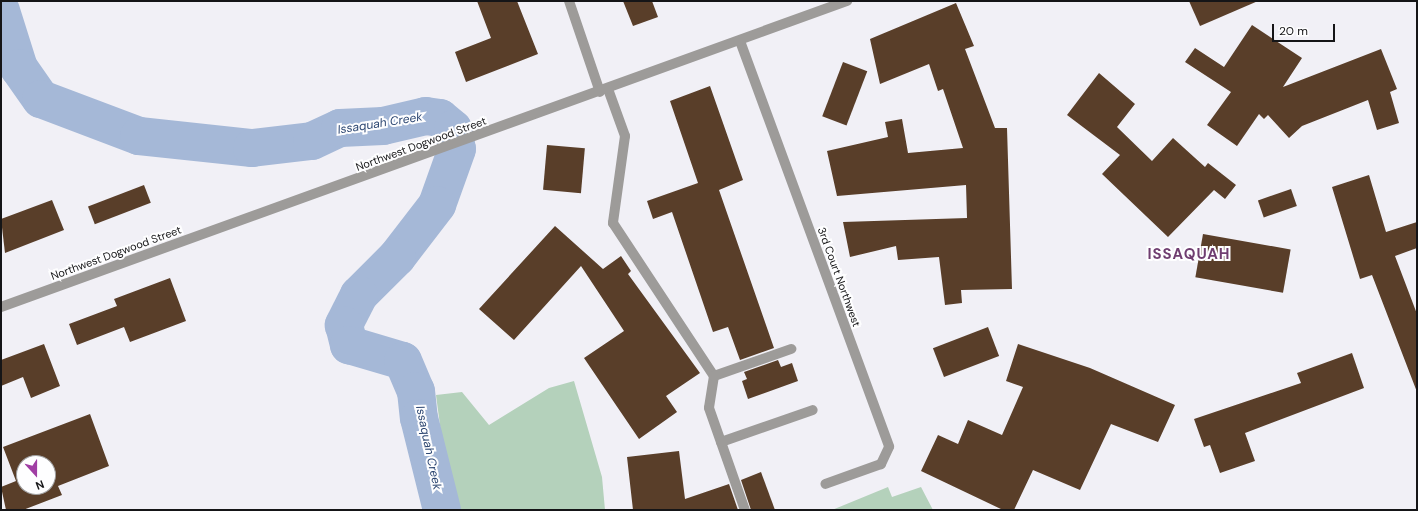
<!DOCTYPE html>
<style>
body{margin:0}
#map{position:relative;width:1418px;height:511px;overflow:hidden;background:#f1f0f6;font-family:"DM Sans",sans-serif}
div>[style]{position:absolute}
.green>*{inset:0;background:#b4d1bb}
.river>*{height:38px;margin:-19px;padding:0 19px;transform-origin:19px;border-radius:19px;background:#a5b8d7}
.building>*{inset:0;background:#593e29;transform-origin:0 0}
.minor>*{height:10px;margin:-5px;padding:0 5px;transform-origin:5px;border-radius:5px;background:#9d9b99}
span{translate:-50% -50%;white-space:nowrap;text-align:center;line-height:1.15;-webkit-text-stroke:4px #fefeff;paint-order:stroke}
.street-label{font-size:11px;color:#151517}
.water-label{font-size:12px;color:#2c4671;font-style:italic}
.district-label{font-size:15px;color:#6f3d70;font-weight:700;letter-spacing:1px}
.frame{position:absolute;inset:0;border:2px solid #151517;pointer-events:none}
.north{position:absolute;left:16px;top:455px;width:40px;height:40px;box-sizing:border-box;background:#fefeff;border:1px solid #a1a1a2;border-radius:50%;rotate:159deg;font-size:11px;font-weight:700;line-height:16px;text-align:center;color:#151517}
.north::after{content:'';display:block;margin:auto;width:14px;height:18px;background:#a03ea4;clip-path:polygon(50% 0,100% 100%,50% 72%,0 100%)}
.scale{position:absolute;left:1272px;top:24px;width:63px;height:18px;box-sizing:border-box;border:2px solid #151517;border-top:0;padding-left:5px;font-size:12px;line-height:14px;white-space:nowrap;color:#151517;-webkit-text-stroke:3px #fefeff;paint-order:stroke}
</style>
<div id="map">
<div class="green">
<i style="clip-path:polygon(574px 381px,602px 477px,605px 510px,457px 510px,445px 463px,436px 395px,462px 392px,489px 425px,549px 388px)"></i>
<i style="clip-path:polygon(888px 487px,892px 497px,921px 487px,933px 510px,832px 510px)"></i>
</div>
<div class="river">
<i style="left:1px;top:11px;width:60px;rotate:72.5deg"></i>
<i style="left:19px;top:68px;width:38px;rotate:55deg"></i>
<i style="left:41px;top:99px;width:105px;rotate:20.7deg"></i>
<i style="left:139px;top:136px;width:114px;rotate:6.1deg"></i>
<i style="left:252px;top:148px;width:60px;rotate:-6.7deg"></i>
<i style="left:312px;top:141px;width:31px;rotate:-25deg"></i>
<i style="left:340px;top:128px;width:43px;rotate:-2.7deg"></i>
<i style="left:383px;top:126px;width:44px;rotate:-13.1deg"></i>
<i style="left:426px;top:116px;width:14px;rotate:8deg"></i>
<i style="left:440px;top:118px;width:17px;rotate:40deg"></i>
<i style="left:453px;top:129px;width:20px;rotate:79deg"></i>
<i style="left:457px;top:149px;width:59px;rotate:109.7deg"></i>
<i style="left:437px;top:205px;width:66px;rotate:127.6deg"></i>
<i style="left:397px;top:257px;width:54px;rotate:135deg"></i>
<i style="left:359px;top:295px;width:34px;rotate:117deg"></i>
<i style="left:344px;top:325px;width:21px;rotate:76deg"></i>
<i style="left:349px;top:345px;width:56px;rotate:16.5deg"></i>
<i style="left:403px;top:361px;width:33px;rotate:67deg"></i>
<i style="left:416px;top:391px;width:27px;rotate:84deg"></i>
<i style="left:419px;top:418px;width:95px;rotate:76deg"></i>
</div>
<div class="building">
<i style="clip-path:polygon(477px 1px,517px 1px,538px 54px,466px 82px,455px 52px,491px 38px)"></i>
<i style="clip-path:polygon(623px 1px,652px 1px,658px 17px,633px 26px)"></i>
<i style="clip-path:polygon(1189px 1px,1258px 1px,1200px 26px)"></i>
<i style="clip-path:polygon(956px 3px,974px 46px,965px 49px,995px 128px,1007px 128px,1012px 289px,961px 290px,962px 303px,945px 305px,939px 257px,898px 260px,896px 246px,850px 257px,843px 222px,967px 218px,966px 185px,837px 196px,827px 151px,888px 137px,885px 122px,902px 119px,908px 153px,963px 148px,943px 89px,938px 91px,929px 64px,880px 84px,870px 39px)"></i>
<i style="clip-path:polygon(1252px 25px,1302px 58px,1283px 87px,1381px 49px,1397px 89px,1390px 92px,1399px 123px,1377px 130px,1368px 100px,1302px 126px,1289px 138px,1268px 115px,1264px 119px,1259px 114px,1237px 146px,1207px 125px,1231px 92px,1185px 62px,1195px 48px,1224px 67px)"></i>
<i style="left:843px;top:62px;width:26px;height:58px;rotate:21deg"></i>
<i style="clip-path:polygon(1099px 73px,1135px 104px,1117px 127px,1152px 161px,1173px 138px,1205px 167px,1208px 163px,1236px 185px,1225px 199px,1214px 190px,1168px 237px,1102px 174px,1120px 155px,1067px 115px)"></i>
<i style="clip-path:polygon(710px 86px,743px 180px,719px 190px,774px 348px,740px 360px,728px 327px,713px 332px,672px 212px,653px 219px,647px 201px,698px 183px,670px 101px)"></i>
<i style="left:547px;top:145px;width:38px;height:45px;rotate:5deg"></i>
<i style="clip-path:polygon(1369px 175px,1386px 232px,1417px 222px,1417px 248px,1395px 256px,1417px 314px,1417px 392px,1372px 275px,1360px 279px,1332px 187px)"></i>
<i style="left:144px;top:185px;width:19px;height:60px;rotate:69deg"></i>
<i style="left:1291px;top:189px;width:18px;height:35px;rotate:71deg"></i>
<i style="clip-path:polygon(52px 200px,64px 230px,5px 253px,1px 219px)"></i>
<i style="clip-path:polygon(555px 226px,603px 269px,621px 256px,631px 271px,628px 274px,700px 373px,666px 396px,677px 412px,639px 439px,584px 358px,624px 331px,581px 266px,514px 340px,479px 309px)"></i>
<i style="left:1203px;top:234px;width:89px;height:44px;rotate:10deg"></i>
<i style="clip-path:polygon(170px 278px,186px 321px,130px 342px,124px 327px,77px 345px,69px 324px,117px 306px,114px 299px)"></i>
<i style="left:988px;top:327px;width:31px;height:59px;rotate:69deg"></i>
<i style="clip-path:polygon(44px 344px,60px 386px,31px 398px,23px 377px,1px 386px,1px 360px)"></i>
<i style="clip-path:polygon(1018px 344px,1090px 368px,1175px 405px,1158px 442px,1111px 424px,1080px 490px,1033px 470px,1014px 510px,1003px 510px,921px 471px,938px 435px,958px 444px,968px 420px,1002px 435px,1023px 387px,1006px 381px)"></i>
<i style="clip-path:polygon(1352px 353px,1364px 388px,1245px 433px,1255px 461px,1220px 473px,1210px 445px,1204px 447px,1194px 419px,1301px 383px,1297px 373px)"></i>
<i style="clip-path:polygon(778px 360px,781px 367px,792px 363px,798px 381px,748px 399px,742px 381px,747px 379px,744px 372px)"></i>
<i style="clip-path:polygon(evenodd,90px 414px,109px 466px,58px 486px,62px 495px,23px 510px,6px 510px,1px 487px,16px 481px,3px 447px,90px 414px,24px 463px,48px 463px,48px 487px,24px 487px,24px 463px)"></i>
<i style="clip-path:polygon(679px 451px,685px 499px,729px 484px,738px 510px,633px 510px,627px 457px)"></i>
<i style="clip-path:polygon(761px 472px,775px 510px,751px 510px,741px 480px)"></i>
</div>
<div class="minor">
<i style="left:569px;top:1px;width:96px;rotate:71.2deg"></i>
<i style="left:740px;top:41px;width:432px;rotate:69.8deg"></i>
<i style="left:889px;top:447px;width:19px;rotate:115deg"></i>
<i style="left:881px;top:464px;width:59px;rotate:160.3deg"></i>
<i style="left:608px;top:89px;width:50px;rotate:70.1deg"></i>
<i style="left:625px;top:136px;width:88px;rotate:97.9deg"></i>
<i style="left:613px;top:223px;width:183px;rotate:56.6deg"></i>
<i style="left:714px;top:376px;width:32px;rotate:99deg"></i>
<i style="left:709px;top:408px;width:108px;rotate:70.6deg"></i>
<i style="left:1px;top:307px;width:900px;rotate:-19.89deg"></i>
<i style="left:714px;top:376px;width:82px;rotate:-19.3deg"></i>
<i style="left:721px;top:442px;width:97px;rotate:-19.2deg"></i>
</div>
<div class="street-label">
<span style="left:421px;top:144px;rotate:-20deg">Northwest Dogwood Street</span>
<span style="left:116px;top:253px;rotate:-20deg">Northwest Dogwood Street</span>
<span style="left:839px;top:277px;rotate:70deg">3rd Court Northwest</span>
</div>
<div class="water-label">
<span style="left:380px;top:124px;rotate:-9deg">Issaquah Creek</span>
<span style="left:428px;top:448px;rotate:78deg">Issaquah Creek</span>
</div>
<div class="district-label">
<span style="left:1189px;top:255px">ISSAQUAH</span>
</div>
<div class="frame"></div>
<div class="north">N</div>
<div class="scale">20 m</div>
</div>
